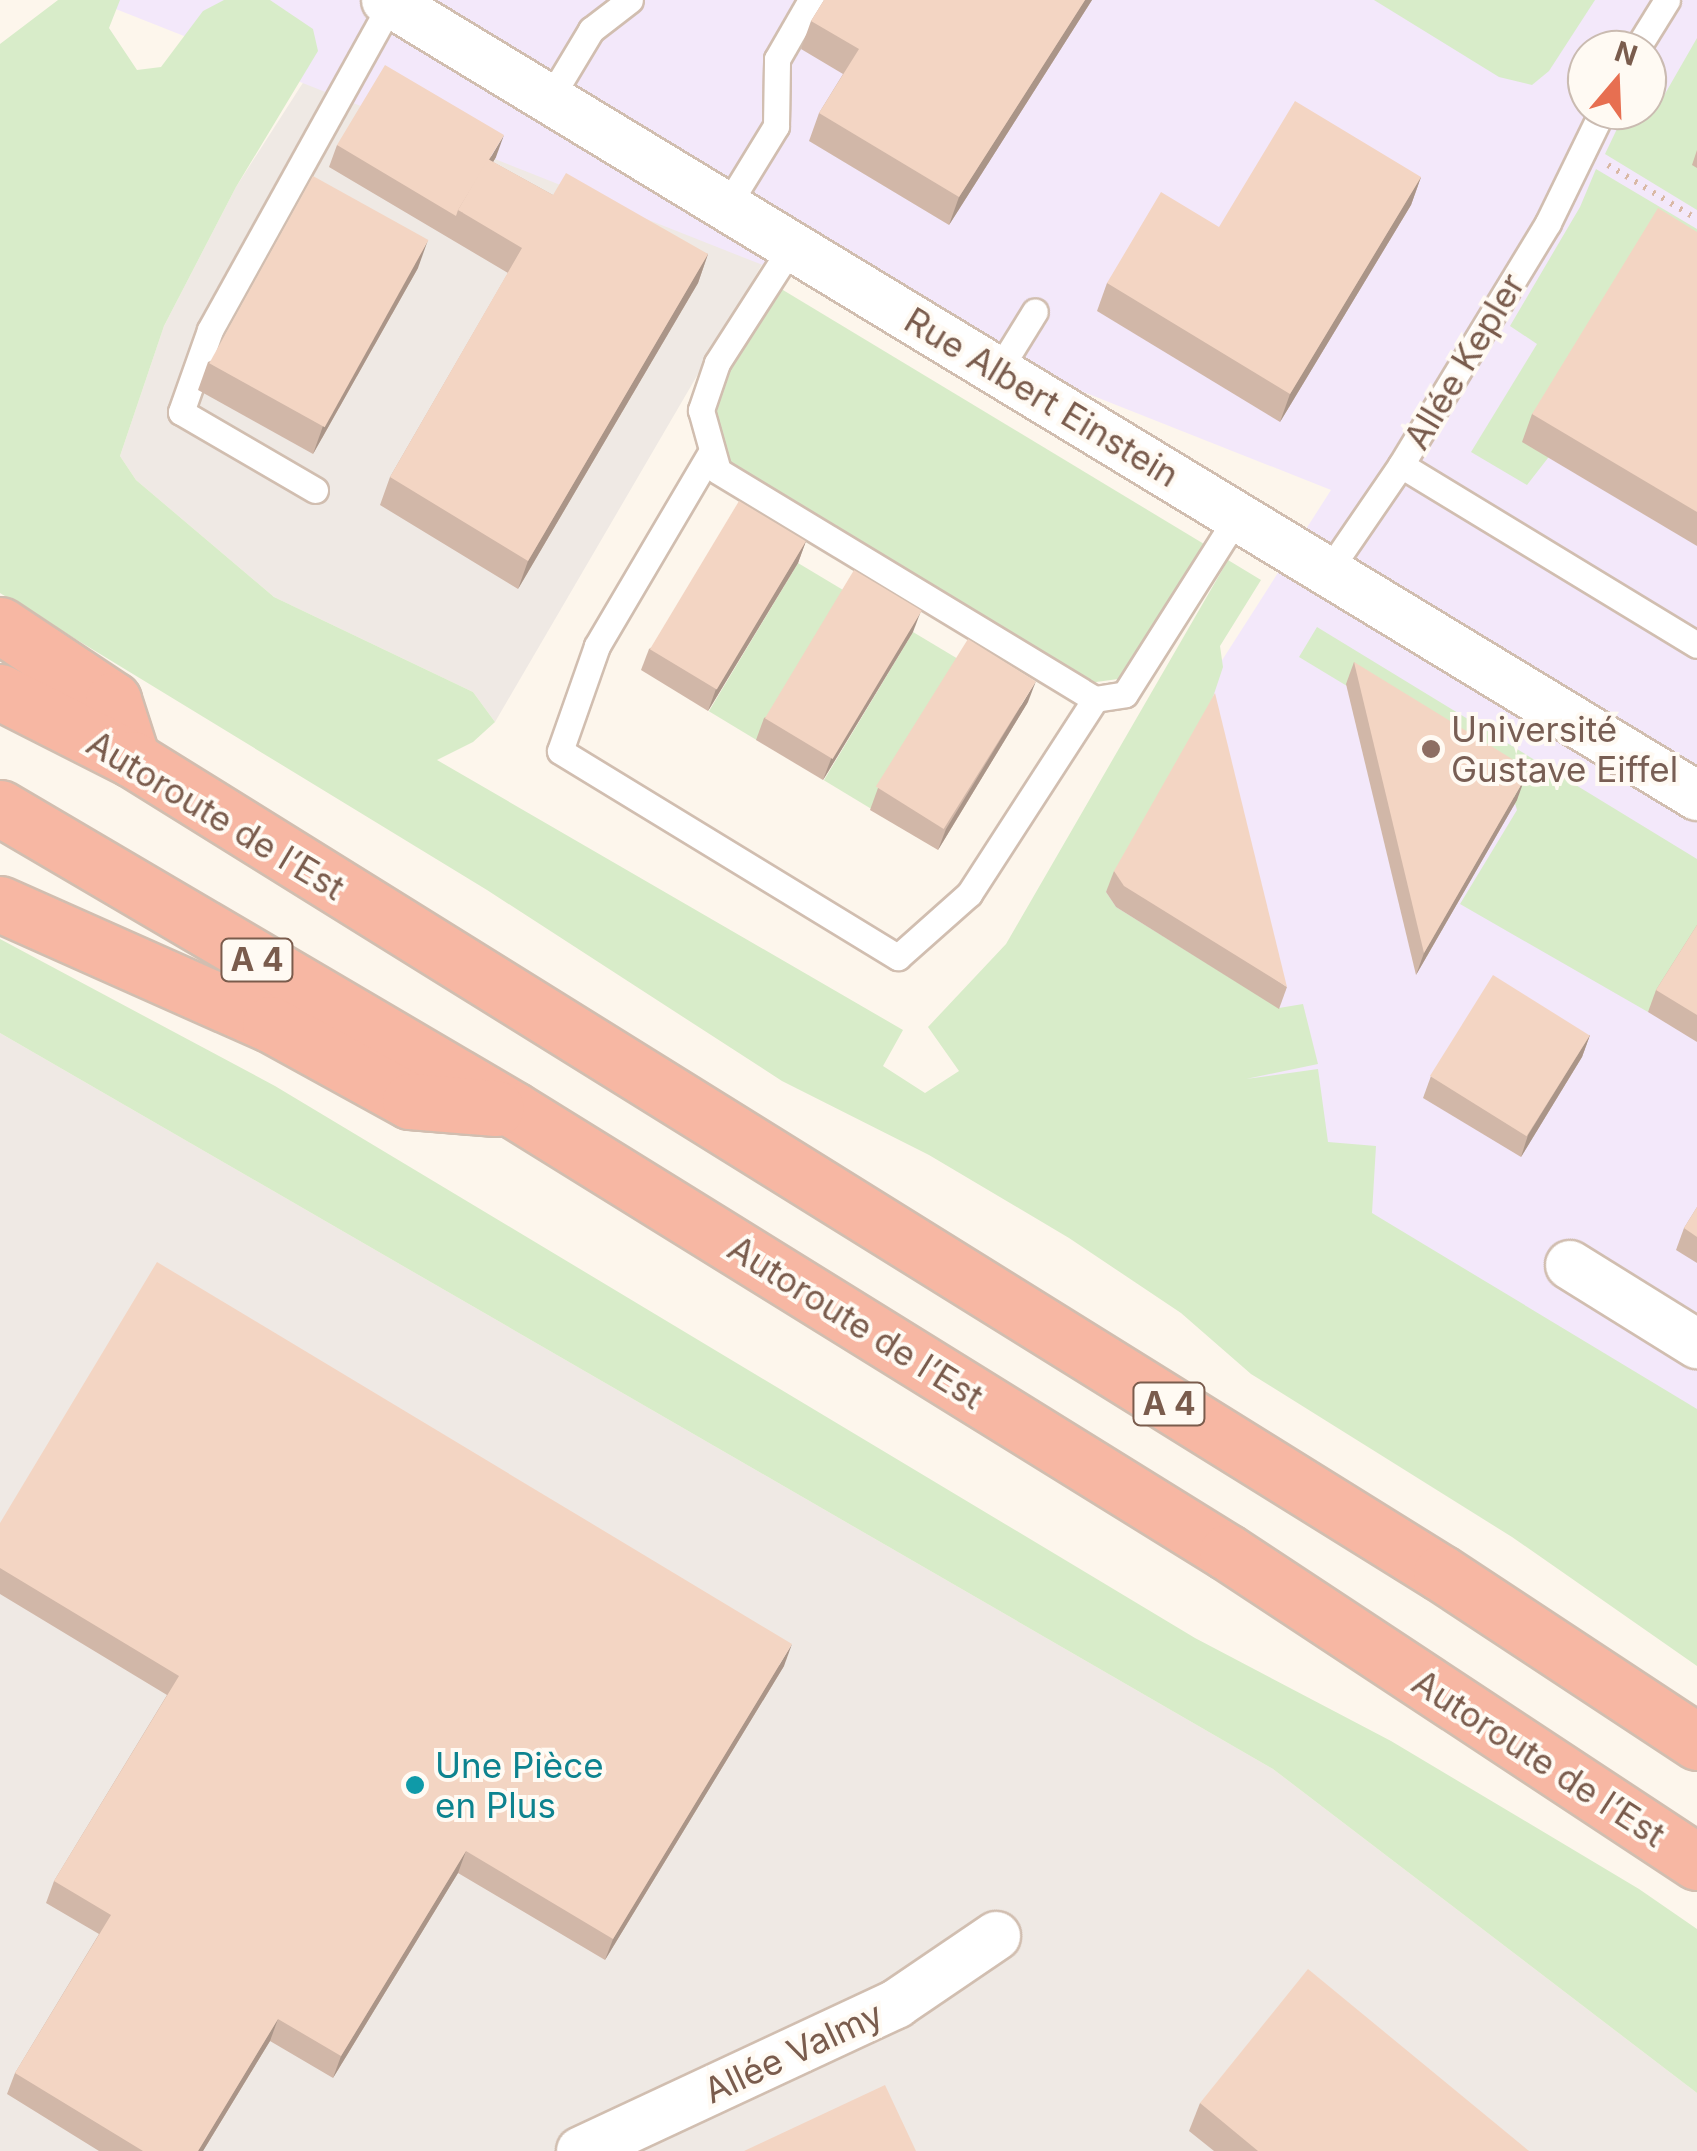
<!DOCTYPE html>
<meta charset="utf-8">
<style>
body{margin:0}
#map{position:relative;width:1697px;height:2151px;overflow:hidden;background:#fdf6ec;font-family:Inter,sans-serif}
div>[style]{position:absolute}
.industrial>*{inset:0;background:#efe9e4}
.education>*{inset:0;background:#f3e8fa}
.green>*{inset:0;background:#d8ecc9;transform-origin:0 0}
.path>*{height:6px;margin-top:-3px;transform-origin:0;background:repeating-linear-gradient(90deg,#d9b8a5 0 2.5px,transparent 0 10.5px)}
.roads{filter:drop-shadow(2px 0 #d1beb0) drop-shadow(-2px 0 #d1beb0) drop-shadow(0 2px #d1beb0) drop-shadow(0 -2px #d1beb0)}
.lane>*{height:25px;margin:-12.5px;padding:0 12.5px;transform-origin:12.5px;border-radius:12.5px;background:#fff}
.street>*{height:48px;margin:-24px;padding:0 24px;transform-origin:24px;border-radius:24px;background:#fff}
.highway>*{height:55px;margin:-27.5px;padding:0 27.5px;transform-origin:27.5px;border-radius:27.5px;background:#f7b7a3}
.wall>*{inset:0;background:#d1b7a8}
.shaded-wall>*{inset:0;background:#aa9588}
.building>*{inset:0;background:#f3d5c3;transform-origin:0 0}
.dots>*{width:28px;height:28px;translate:-50% -50%;box-sizing:border-box;border:5px solid #fffaf3;border-radius:50%}
span{translate:-50% -50%;white-space:nowrap;text-align:center;line-height:1.15;-webkit-text-stroke:8px #fffaf3;paint-order:stroke}
.shield-label span{padding:2px 8px;background:#fffaf3;border:2px solid;border-radius:8px;-webkit-text-stroke-width:0}
.shield-label{font-size:32px;color:#7a5c4d;font-weight:700}
.street-label{font-size:35px;color:#7a5c4d}
.education-label{font-size:35px;color:#785e54}
.left{translate:0 -50%;text-align:left}
.culture-label{font-size:35px;color:#0d838f}
.north{position:absolute;left:1567px;top:30px;width:100px;height:100px;box-sizing:border-box;background:#fffaf3;border:2px solid #cabbb1;border-radius:50%;rotate:19deg;font-size:28px;font-weight:700;line-height:40px;text-align:center;color:#7a5c4d}
.north::after{content:'';display:block;margin:auto;width:35px;height:45px;background:#e76f51;clip-path:polygon(50% 0,100% 100%,50% 72%,0 100%)}
</style>
<div id="map">
<div class="industrial">
<i style="clip-path:polygon(315px 64px,764px 261px,495px 722px,473px 692px,274px 597px,136px 480px,120px 456px,164px 326px,236px 187px)"></i>
<i style="clip-path:polygon(0 1033px,1273px 1769px,1697px 2093px,1697px 2151px,0 2151px)"></i>
</div>
<div class="education">
<i style="clip-path:polygon(evenodd,93px 0,1697px 0,1697px 1426px,1000px 1007px,1331px 490px,93px 0,1587px 50px,1647px 50px,1647px 110px,1587px 110px,1587px 50px)"></i>
</div>
<div class="green">
<i style="clip-path:polygon(58px 0,120px 0,109px 28px,137px 70px,161px 67px,203px 11px,224px 0,270px 0,313px 29px,318px 51px,236px 187px,164px 326px,120px 456px,136px 480px,274px 597px,473px 692px,495px 722px,473px 742px,437px 760px,903px 1030px,883px 1066px,925px 1093px,959px 1071px,928px 1027px,1006px 944px,1228px 560px,1261px 580px,1220px 646px,1223px 667px,1207px 715px,1106px 892px,1116px 907px,1279px 1008px,1303px 1004px,1318px 1064px,1246px 1079px,1318px 1069px,1328px 1142px,1376px 1146px,1372px 1213px,1697px 1409px,1697px 1666px,1512px 1537px,1251px 1374px,1181px 1313px,1069px 1238px,929px 1155px,782px 1081px,487px 890px,0 593px,0 44px)"></i>
<i style="clip-path:polygon(1374px 0,1595px 0,1549px 71px,1532px 85px,1499px 77px)"></i>
<i style="clip-path:polygon(1697px 38px,1697px 210px,1605px 154px,1626px 110px,1647px 110px,1647px 92px,1662px 99px)"></i>
<i style="clip-path:polygon(1596px 169px,1697px 229px,1697px 266px,1527px 485px,1471px 452px,1537px 344px,1510px 326px,1580px 207px)"></i>
<i style="clip-path:polygon(778px 287px,1204px 544px,1118px 679px,1089px 683px,742px 475px,722px 456px,712px 404px,719px 379px)"></i>
<i style="left:798px;top:563px;width:56px;height:173px;rotate:31deg"></i>
<i style="clip-path:polygon(1317px 627px,1697px 859px,1697px 934px,1648px 1012px,1460px 904px,1517px 810px,1509px 784px,1299px 657px)"></i>
<i style="left:913px;top:632px;width:56px;height:173px;rotate:31deg"></i>
<i style="clip-path:polygon(0 939px,275px 1086px,1195px 1638px,1391px 1741px,1639px 1889px,1697px 1929px,1697px 2093px,1273px 1769px,0 1033px)"></i>
</div>
<div class="path">
<i style="left:1608px;top:165px;width:104px;rotate:31.2deg"></i>
</div>
<div class="roads">
<div class="lane">
<i style="left:1636px;top:50px;width:59px;rotate:-58.2deg"></i>
<i style="left:549px;top:100px;width:82px;rotate:-59deg"></i>
<i style="left:591px;top:30px;width:49px;rotate:-37.6deg"></i>
<i style="left:1603px;top:110px;width:126px;rotate:116deg"></i>
<i style="left:1548px;top:223px;width:283px;rotate:121.3deg"></i>
<i style="left:1401px;top:465px;width:346px;rotate:31.3deg"></i>
<i style="left:727px;top:206px;width:94px;rotate:-58.5deg"></i>
<i style="left:776px;top:126px;width:67px;rotate:-89.1deg"></i>
<i style="left:777px;top:59px;width:68px;rotate:-60deg"></i>
<i style="left:792px;top:246px;width:139px;rotate:122.7deg"></i>
<i style="left:717px;top:363px;width:50px;rotate:108.8deg"></i>
<i style="left:701px;top:410px;width:63px;rotate:74.4deg"></i>
<i style="left:718px;top:471px;width:441px;rotate:31.2deg"></i>
<i style="left:1095px;top:699px;width:30px;rotate:-9deg"></i>
<i style="left:1125px;top:694px;width:212px;rotate:-57.7deg"></i>
<i style="left:998px;top:371px;width:70px;rotate:-58.3deg"></i>
<i style="left:710px;top:454px;width:223px;rotate:120.5deg"></i>
<i style="left:597px;top:646px;width:111px;rotate:109.4deg"></i>
<i style="left:560px;top:751px;width:396px;rotate:31.4deg"></i>
<i style="left:898px;top:957px;width:95px;rotate:-41.6deg"></i>
<i style="left:969px;top:894px;width:232px;rotate:-57.1deg"></i>
<i style="left:315px;top:490px;width:155px;rotate:-149.8deg"></i>
<i style="left:181px;top:412px;width:87px;rotate:-70.5deg"></i>
<i style="left:210px;top:330px;width:374px;rotate:-61deg"></i>
<i style="left:1329px;top:570px;width:127px;rotate:-55.6deg"></i>
</div>
<div class="street">
<i style="left:386px;top:0;width:1534px;rotate:31.26deg"></i>
<i style="left:1570px;top:1265px;width:150px;rotate:31.9deg"></i>
<i style="left:581px;top:2151px;width:348px;rotate:-25deg"></i>
<i style="left:896px;top:2004px;width:121px;rotate:-34.2deg"></i>
</div>
<div class="highway">
<i style="left:0;top:625px;width:136px;rotate:33.6deg"></i>
<i style="left:113px;top:700px;width:62px;rotate:72.1deg"></i>
<i style="left:0;top:692px;width:148px;rotate:26.9deg"></i>
<i style="left:132px;top:759px;width:1541px;rotate:31.88deg"></i>
<i style="left:1441px;top:1573px;width:307px;rotate:33.4deg"></i>
<i style="left:0;top:808px;width:596px;rotate:30.44deg"></i>
<i style="left:514px;top:1110px;width:839px;rotate:31.8deg"></i>
<i style="left:1227px;top:1552px;width:563px;rotate:33.41deg"></i>
<i style="left:0;top:904px;width:295px;rotate:24deg"></i>
<i style="left:270px;top:1024px;width:160px;rotate:28.8deg"></i>
<i style="left:410px;top:1101px;width:86px;rotate:4.7deg"></i>
</div>
</div>
<div class="wall">
<i style="clip-path:polygon(824px 0,1092px 0,949px 225px,809px 141px,819px 113px,843px 74px,801px 49px,811px 21px)"></i>
<i style="clip-path:polygon(337px 145px,496px 157px,493px 162px,553px 195px,708px 254px,698px 283px,518px 589px,380px 505px,390px 477px,508px 273px,329px 167px)"></i>
<i style="clip-path:polygon(1697px 150px,1697px 168px,1692px 165px)"></i>
<i style="clip-path:polygon(1421px 177px,1411px 205px,1280px 422px,1097px 311px,1107px 283px,1219px 227px)"></i>
<i style="clip-path:polygon(1697px 232px,1697px 546px,1522px 442px,1532px 414px)"></i>
<i style="clip-path:polygon(418px 268px,313px 454px,198px 390px,208px 362px)"></i>
<i style="clip-path:polygon(806px 541px,798px 563px,708px 711px,641px 670px,649px 649px)"></i>
<i style="clip-path:polygon(913px 632px,823px 780px,756px 740px,764px 718px)"></i>
<i style="clip-path:polygon(1354px 662px,1517px 800px,1416px 975px,1346px 684px)"></i>
<i style="clip-path:polygon(1028px 702px,938px 850px,870px 810px,878px 788px)"></i>
<i style="clip-path:polygon(1114px 871px,1287px 987px,1279px 1009px,1116px 907px,1106px 892px)"></i>
<i style="clip-path:polygon(1697px 925px,1697px 1042px,1648px 1012px,1656px 990px)"></i>
<i style="clip-path:polygon(1590px 1035px,1582px 1057px,1521px 1157px,1423px 1098px,1431px 1076px)"></i>
<i style="clip-path:polygon(1697px 1207px,1697px 1263px,1676px 1250px,1684px 1228px)"></i>
<i style="clip-path:polygon(0 1523px,784px 1666px,605px 1960px,458px 1873px,333px 2078px,270px 2041px,203px 2151px,99px 2151px,7px 2094px,15px 2073px,99px 1934px,46px 1903px,54px 1881px,167px 1695px,0 1594px)"></i>
<i style="clip-path:polygon(1200px 2103px,1529px 2151px,1214px 2151px,1189px 2131px)"></i>
</div>
<div class="shaded-wall">
<i style="clip-path:polygon(1085px 0,1092px 0,949px 225px,959px 197px)"></i>
<i style="clip-path:polygon(504px 135px,496px 157px,463px 213px,459px 210px)"></i>
<i style="clip-path:polygon(1421px 177px,1411px 205px,1280px 422px,1290px 394px)"></i>
<i style="clip-path:polygon(428px 240px,418px 268px,313px 454px,323px 426px)"></i>
<i style="clip-path:polygon(708px 254px,698px 283px,518px 589px,528px 561px)"></i>
<i style="clip-path:polygon(806px 541px,798px 563px,708px 711px,716px 689px)"></i>
<i style="clip-path:polygon(921px 611px,913px 632px,823px 780px,831px 759px)"></i>
<i style="clip-path:polygon(1036px 681px,1028px 702px,938px 850px,946px 829px)"></i>
<i style="clip-path:polygon(1525px 778px,1517px 800px,1416px 975px,1424px 953px)"></i>
<i style="clip-path:polygon(1590px 1035px,1582px 1057px,1521px 1157px,1528px 1135px)"></i>
<i style="clip-path:polygon(792px 1644px,784px 1666px,605px 1960px,613px 1939px)"></i>
<i style="clip-path:polygon(466px 1851px,458px 1873px,333px 2078px,341px 2056px)"></i>
<i style="clip-path:polygon(278px 2019px,270px 2041px,203px 2151px,198px 2151px)"></i>
</div>
<div class="building">
<i style="clip-path:polygon(824px 0,1085px 0,959px 197px,819px 113px,859px 49px,811px 21px)"></i>
<i style="clip-path:polygon(385px 65px,504px 135px,458px 210px,456px 216px,337px 145px)"></i>
<i style="clip-path:polygon(1295px 101px,1421px 177px,1290px 394px,1107px 283px,1161px 192px,1219px 227px)"></i>
<i style="clip-path:polygon(488px 159px,553px 195px,566px 173px,708px 254px,528px 561px,390px 477px,522px 248px,458px 210px)"></i>
<i style="left:313px;top:176px;width:132px;height:214px;rotate:29deg"></i>
<i style="clip-path:polygon(1658px 208px,1697px 232px,1697px 512px,1532px 414px)"></i>
<i style="left:739px;top:501px;width:78px;height:173px;rotate:31deg"></i>
<i style="left:854px;top:570px;width:79px;height:173px;rotate:31deg"></i>
<i style="left:968px;top:639px;width:80px;height:174px;rotate:32deg"></i>
<i style="clip-path:polygon(1354px 662px,1517px 762px,1525px 778px,1424px 953px)"></i>
<i style="clip-path:polygon(1215px 693px,1287px 987px,1124px 886px,1114px 871px)"></i>
<i style="clip-path:polygon(1697px 925px,1697px 1015px,1656px 990px)"></i>
<i style="left:1493px;top:975px;width:114px;height:119px;rotate:32deg"></i>
<i style="clip-path:polygon(1697px 1207px,1697px 1237px,1684px 1228px)"></i>
<i style="clip-path:polygon(157px 1262px,792px 1644px,613px 1939px,466px 1851px,341px 2056px,278px 2019px,198px 2151px,143px 2151px,15px 2073px,111px 1915px,54px 1881px,179px 1676px,0 1568px,0 1523px)"></i>
<i style="clip-path:polygon(1308px 1969px,1529px 2151px,1258px 2151px,1200px 2103px)"></i>
<i style="clip-path:polygon(885px 2085px,916px 2151px,744px 2151px)"></i>
</div>
<div class="dots">
<i style="left:1431px;top:749px;background:#8d6e63"></i>
<i style="left:415px;top:1785px;background:#0f9aa8"></i>
</div>
<div class="shield-label">
<span style="left:257px;top:960px">A 4</span>
<span style="left:1169px;top:1404px">A 4</span>
</div>
<div class="street-label">
<span style="left:1464px;top:361px;rotate:-59deg">Allée Kepler</span>
<span style="left:1042px;top:397px;rotate:31deg">Rue Albert Einstein</span>
<span style="left:216px;top:815px;rotate:31deg">Autoroute de l’Est</span>
<span style="left:856px;top:1322px;rotate:32deg">Autoroute de l’Est</span>
<span style="left:1539px;top:1758px;rotate:33deg">Autoroute de l’Est</span>
<span style="left:793px;top:2052px;rotate:-25deg">Allée Valmy</span>
</div>
<div class="education-label">
<span class="left" style="left:1451px;top:749px">Université<br>Gustave Eiffel</span>
</div>
<div class="culture-label">
<span class="left" style="left:435px;top:1785px">Une Pièce<br>en Plus</span>
</div>
<div class="north">N</div>
</div>
